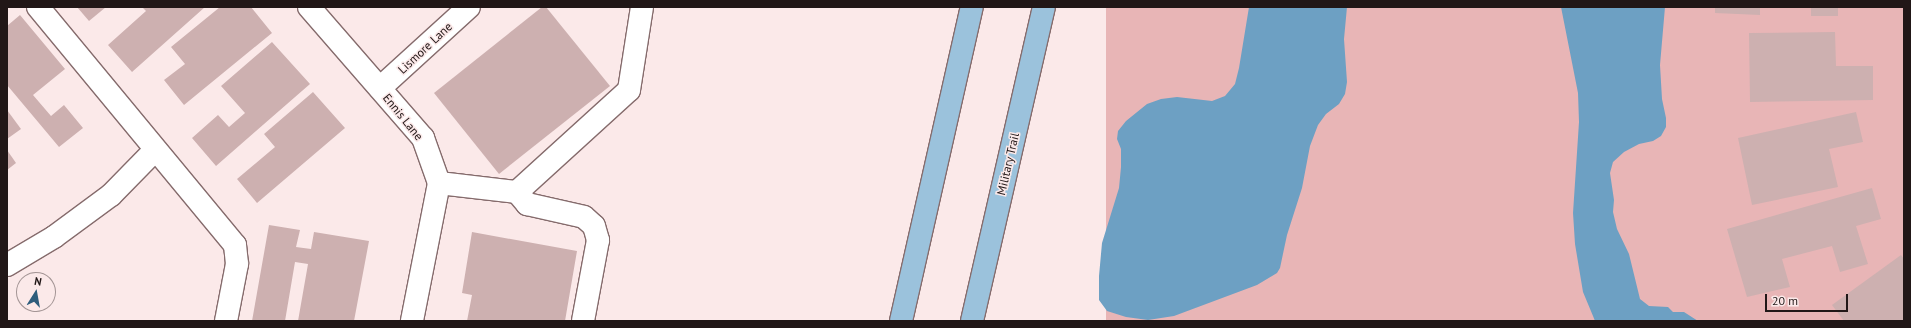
<!DOCTYPE html>
<style>
body{margin:0}
#map{position:relative;width:1911px;height:328px;overflow:hidden;background:#fbe9e9;font-family:"PT Sans",sans-serif}
div>[style]{position:absolute}
.green>*{inset:0;background:#e8b5b6;transform-origin:0 0}
.water>*{inset:0;background:#6da0c3}
.building>*{inset:0;background:#cdb0b0;transform-origin:0 0}
.roads{filter:drop-shadow(1px 0 #856b6c) drop-shadow(-1px 0 #856b6c) drop-shadow(0 1px #856b6c) drop-shadow(0 -1px #856b6c)}
.minor>*{height:22px;margin:-11px;padding:0 11px;transform-origin:11px;border-radius:11px;background:#fff}
.major>*{height:22px;margin:-11px;padding:0 11px;transform-origin:11px;border-radius:11px;background:#9bc2dc}
span{translate:-50% -50%;white-space:nowrap;text-align:center;line-height:1.15;-webkit-text-stroke:3px #fbe9e9;paint-order:stroke}
.street-label{font-size:12px;color:#211717}
.frame{position:absolute;inset:0;border:8px solid #211717;pointer-events:none}
.north{position:absolute;left:16px;top:272px;width:40px;height:40px;box-sizing:border-box;background:#fbe9e9;border:1px solid #a49595;border-radius:50%;rotate:11deg;font-size:11px;font-weight:700;line-height:16px;text-align:center;color:#211717}
.north::after{content:'';display:block;margin:auto;width:14px;height:18px;background:#2e5d7c;clip-path:polygon(50% 0,100% 100%,50% 72%,0 100%)}
.scale{position:absolute;left:1765px;top:294px;width:83px;height:18px;box-sizing:border-box;border:2px solid #211717;border-top:0;padding-left:5px;font-size:12px;line-height:14px;white-space:nowrap;color:#211717;-webkit-text-stroke:3px #fbe9e9;paint-order:stroke}
</style>
<div id="map">
<div class="green">
<i style="left:1106px;top:7px;width:798px;height:322px"></i>
</div>
<div class="water">
<i style="clip-path:polygon(1249px 7px,1347px 7px,1344px 39px,1347px 82px,1345px 94px,1339px 104px,1326px 114px,1318px 125px,1310px 146px,1302px 188px,1287px 235px,1280px 268px,1277px 273px,1257px 285px,1174px 316px,1148px 320px,1126px 317px,1107px 311px,1099px 300px,1099px 276px,1102px 243px,1119px 188px,1121px 167px,1121px 149px,1117px 139px,1118px 131px,1126px 121px,1147px 104px,1161px 99px,1177px 97px,1212px 101px,1225px 96px,1235px 84px,1239px 68px)"></i>
<i style="clip-path:polygon(1561px 7px,1665px 7px,1660px 65px,1662px 99px,1666px 118px,1666px 127px,1661px 136px,1653px 141px,1639px 144px,1624px 152px,1613px 162px,1610px 173px,1614px 200px,1613px 212px,1617px 229px,1629px 254px,1640px 299px,1649px 306px,1668px 307px,1673px 312px,1684px 312px,1698px 321px,1595px 321px,1593px 316px,1583px 292px,1575px 244px,1573px 213px,1579px 122px,1578px 93px)"></i>
</div>
<div class="building">
<i style="clip-path:polygon(77px 7px,106px 7px,89px 21px)"></i>
<i style="clip-path:polygon(142px 7px,205px 7px,132px 72px,108px 45px,146px 11px)"></i>
<i style="clip-path:polygon(220px 7px,251px 7px,272px 33px,184px 105px,164px 80px,185px 64px,171px 47px)"></i>
<i style="clip-path:polygon(542px 7px,546px 7px,610px 86px,499px 174px,434px 93px)"></i>
<i style="clip-path:polygon(1715px 7px,1760px 7px,1760px 15px,1715px 13px)"></i>
<i style="left:1811px;top:7px;width:27px;height:9px"></i>
<i style="clip-path:polygon(20px 15px,65px 69px,33px 95px,51px 116px,64px 105px,83px 128px,59px 147px,7px 85px,7px 26px)"></i>
<i style="clip-path:polygon(1835px 32px,1836px 66px,1873px 66px,1873px 100px,1750px 102px,1749px 33px)"></i>
<i style="clip-path:polygon(272px 42px,310px 84px,216px 166px,192px 138px,218px 115px,229px 127px,245px 113px,221px 86px)"></i>
<i style="clip-path:polygon(313px 92px,345px 128px,257px 203px,237px 179px,275px 147px,264px 134px)"></i>
<i style="clip-path:polygon(7px 110px,21px 129px,7px 139px)"></i>
<i style="clip-path:polygon(1856px 112px,1863px 142px,1829px 149px,1838px 187px,1752px 205px,1738px 138px)"></i>
<i style="clip-path:polygon(7px 150px,16px 163px,7px 170px)"></i>
<i style="clip-path:polygon(1872px 188px,1881px 219px,1856px 226px,1868px 264px,1840px 272px,1832px 246px,1782px 259px,1790px 287px,1747px 297px,1727px 229px)"></i>
<i style="clip-path:polygon(269px 225px,300px 230px,296px 247px,311px 249px,314px 232px,369px 241px,354px 321px,298px 321px,308px 264px,295px 262px,285px 321px,252px 321px)"></i>
<i style="clip-path:polygon(472px 232px,577px 251px,565px 321px,467px 321px,472px 295px,462px 293px)"></i>
<i style="clip-path:polygon(1901px 255px,1904px 259px,1904px 321px,1844px 321px,1832px 305px)"></i>
</div>
<div class="roads">
<div class="minor">
<i style="left:38px;top:7px;width:309px;rotate:50.4deg"></i>
<i style="left:235px;top:245px;width:19px;rotate:84deg"></i>
<i style="left:237px;top:264px;width:58px;rotate:100.9deg"></i>
<i style="left:309px;top:7px;width:174px;rotate:49deg"></i>
<i style="left:423px;top:138px;width:48px;rotate:70.4deg"></i>
<i style="left:439px;top:183px;width:141px;rotate:101.1deg"></i>
<i style="left:380px;top:88px;width:120px;rotate:-42.3deg"></i>
<i style="left:439px;top:183px;width:79px;rotate:6.6deg"></i>
<i style="left:517px;top:192px;width:151px;rotate:-42.3deg"></i>
<i style="left:629px;top:90px;width:84px;rotate:-81.1deg"></i>
<i style="left:517px;top:192px;width:16px;rotate:50deg"></i>
<i style="left:527px;top:204px;width:58px;rotate:12.8deg"></i>
<i style="left:584px;top:217px;width:13px;rotate:42deg"></i>
<i style="left:594px;top:226px;width:15px;rotate:74deg"></i>
<i style="left:598px;top:240px;width:82px;rotate:100.5deg"></i>
<i style="left:7px;top:265px;width:55px;rotate:-30.8deg"></i>
<i style="left:54px;top:237px;width:71px;rotate:-36.4deg"></i>
<i style="left:111px;top:195px;width:63px;rotate:-45.6deg"></i>
</div>
<div class="major">
<i style="left:901px;top:321px;width:322px;rotate:-77.3deg"></i>
<i style="left:972px;top:321px;width:322px;rotate:-77.1deg"></i>
</div>
</div>
<div class="street-label">
<span style="left:425px;top:48px;rotate:-43deg">Lismore Lane</span>
<span style="left:403px;top:117px;rotate:51deg">Ennis Lane</span>
<span style="left:1008px;top:164px;rotate:-77deg">Military Trail</span>
</div>
<div class="frame"></div>
<div class="north">N</div>
<div class="scale">20 m</div>
</div>
